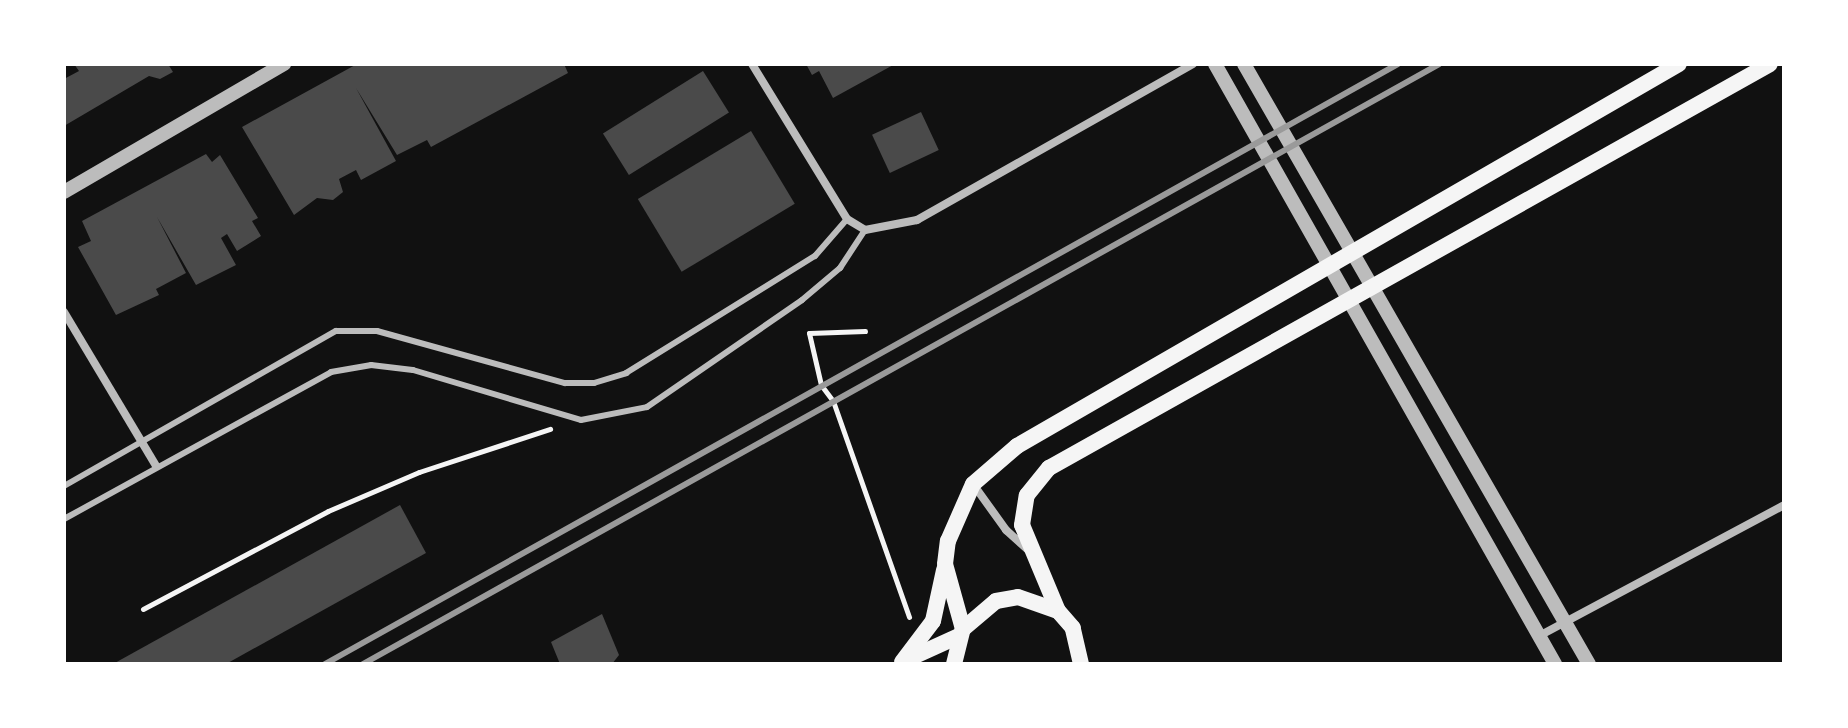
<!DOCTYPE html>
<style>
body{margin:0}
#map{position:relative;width:1848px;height:728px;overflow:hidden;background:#111;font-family:"Roboto Condensed",sans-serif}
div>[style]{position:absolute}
.building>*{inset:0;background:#4a4a4a;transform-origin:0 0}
.path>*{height:5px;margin:-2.5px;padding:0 2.5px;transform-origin:2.5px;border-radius:2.5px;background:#f5f5f5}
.service>*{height:6px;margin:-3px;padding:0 3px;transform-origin:3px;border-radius:3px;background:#bcbcbc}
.minor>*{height:8px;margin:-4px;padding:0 4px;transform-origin:4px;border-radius:4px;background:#bcbcbc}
.tertiary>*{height:14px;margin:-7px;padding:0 7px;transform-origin:7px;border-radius:7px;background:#bcbcbc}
.secondary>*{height:16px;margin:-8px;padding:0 8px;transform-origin:8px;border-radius:8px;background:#f5f5f5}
.rail>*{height:6px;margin:-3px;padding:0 3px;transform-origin:3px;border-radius:3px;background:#9a9a9a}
span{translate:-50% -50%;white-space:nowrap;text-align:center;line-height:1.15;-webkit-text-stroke:6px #fff;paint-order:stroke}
.frame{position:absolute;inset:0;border:66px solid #fff;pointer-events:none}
</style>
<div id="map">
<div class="building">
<i style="clip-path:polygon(74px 64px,168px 64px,173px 72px,160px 79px,149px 76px,64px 126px,64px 79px,79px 71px)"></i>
<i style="clip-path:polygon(357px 64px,564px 64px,568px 73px,431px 147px,427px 140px,397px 155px,356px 88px,396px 161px,361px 180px,356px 170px,339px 179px,343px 192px,333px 200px,317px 198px,294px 215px,242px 127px)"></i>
<i style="clip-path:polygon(806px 64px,895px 64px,833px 98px,819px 71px,812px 75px)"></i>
<i style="left:703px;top:71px;width:49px;height:118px;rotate:58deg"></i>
<i style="left:921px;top:112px;width:42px;height:54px;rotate:65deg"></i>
<i style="left:751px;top:131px;width:85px;height:132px;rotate:59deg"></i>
<i style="clip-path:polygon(206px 154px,212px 162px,220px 155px,258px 218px,252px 221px,261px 236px,237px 251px,227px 234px,221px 238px,236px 265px,196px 285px,157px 217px,186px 273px,156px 289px,159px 295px,116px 315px,78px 247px,91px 241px,82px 221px)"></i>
<i style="clip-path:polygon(400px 505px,426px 553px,226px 664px,113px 664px)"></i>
<i style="clip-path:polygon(602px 614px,619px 655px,612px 664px,560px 664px,551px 642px)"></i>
</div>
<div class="path">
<i style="left:865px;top:331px;width:56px;rotate:178deg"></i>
<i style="left:809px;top:333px;width:53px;rotate:77deg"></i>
<i style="left:821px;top:385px;width:20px;rotate:53deg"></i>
<i style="left:833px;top:401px;width:229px;rotate:70.6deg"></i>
<i style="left:143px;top:609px;width:209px;rotate:-27.9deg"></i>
<i style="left:328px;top:511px;width:99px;rotate:-23.2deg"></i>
<i style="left:419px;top:472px;width:138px;rotate:-18.2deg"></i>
</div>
<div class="service">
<i style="left:64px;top:486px;width:313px;rotate:-29.7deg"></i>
<i style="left:336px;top:331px;width:41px"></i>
<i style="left:377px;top:331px;width:195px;rotate:15.5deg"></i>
<i style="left:565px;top:383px;width:29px"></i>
<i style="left:594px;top:383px;width:34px;rotate:-17deg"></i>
<i style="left:626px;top:373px;width:222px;rotate:-31.8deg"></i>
<i style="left:815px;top:256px;width:49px;rotate:-49.1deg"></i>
<i style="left:64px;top:519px;width:305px;rotate:-28.8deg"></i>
<i style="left:331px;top:372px;width:41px;rotate:-9.9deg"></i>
<i style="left:371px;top:365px;width:42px;rotate:6.8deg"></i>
<i style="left:413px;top:370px;width:175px;rotate:16.6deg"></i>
<i style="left:581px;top:420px;width:67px;rotate:-11.1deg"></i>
<i style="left:647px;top:407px;width:188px;rotate:-34.6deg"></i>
<i style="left:802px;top:300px;width:50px;rotate:-40.1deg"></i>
<i style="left:840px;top:268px;width:45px;rotate:-56.7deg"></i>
</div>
<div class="minor">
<i style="left:752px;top:64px;width:182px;rotate:58.5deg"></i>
<i style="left:847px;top:219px;width:21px;rotate:31deg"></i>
<i style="left:865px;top:230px;width:53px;rotate:-10.9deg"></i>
<i style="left:917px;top:220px;width:317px;rotate:-29.5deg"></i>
<i style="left:64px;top:312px;width:179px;rotate:59.1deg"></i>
<i style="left:973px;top:484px;width:57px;rotate:54.3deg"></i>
<i style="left:1006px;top:530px;width:28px;rotate:42deg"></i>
<i style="left:1539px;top:636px;width:278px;rotate:-28.1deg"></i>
</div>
<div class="tertiary">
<i style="left:1215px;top:64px;width:690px;rotate:60.46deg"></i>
<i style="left:1244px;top:64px;width:692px;rotate:60.1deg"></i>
<i style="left:64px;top:192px;width:255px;rotate:-30.2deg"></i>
</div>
<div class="secondary">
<i style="left:963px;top:629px;width:67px;rotate:-105.5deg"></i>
<i style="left:945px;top:564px;width:23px;rotate:-83deg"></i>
<i style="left:948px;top:541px;width:62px;rotate:-66.3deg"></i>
<i style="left:973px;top:484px;width:58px;rotate:-40.8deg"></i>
<i style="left:1017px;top:446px;width:764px;rotate:-29.99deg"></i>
<i style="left:906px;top:660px;width:58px;rotate:-24.4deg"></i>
<i style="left:902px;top:662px;width:51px;rotate:-52.9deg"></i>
<i style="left:933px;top:621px;width:52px;rotate:-77.8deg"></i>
<i style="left:954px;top:664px;width:36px;rotate:-76deg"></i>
<i style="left:963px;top:629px;width:43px;rotate:-40.3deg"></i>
<i style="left:996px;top:601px;width:22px;rotate:-10deg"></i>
<i style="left:1018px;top:597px;width:42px;rotate:19.3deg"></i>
<i style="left:1081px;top:664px;width:37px;rotate:-103deg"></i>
<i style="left:1073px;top:628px;width:23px;rotate:-131deg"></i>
<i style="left:1058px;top:611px;width:93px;rotate:-112.7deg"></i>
<i style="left:1022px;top:525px;width:30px;rotate:-81deg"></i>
<i style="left:1027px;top:495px;width:35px;rotate:-51deg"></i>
<i style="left:1049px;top:468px;width:826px;rotate:-29.26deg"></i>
</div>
<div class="rail">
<i style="left:325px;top:664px;width:1229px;rotate:-29.21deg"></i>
<i style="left:363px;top:664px;width:1232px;rotate:-29.14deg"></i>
</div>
<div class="frame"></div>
</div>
